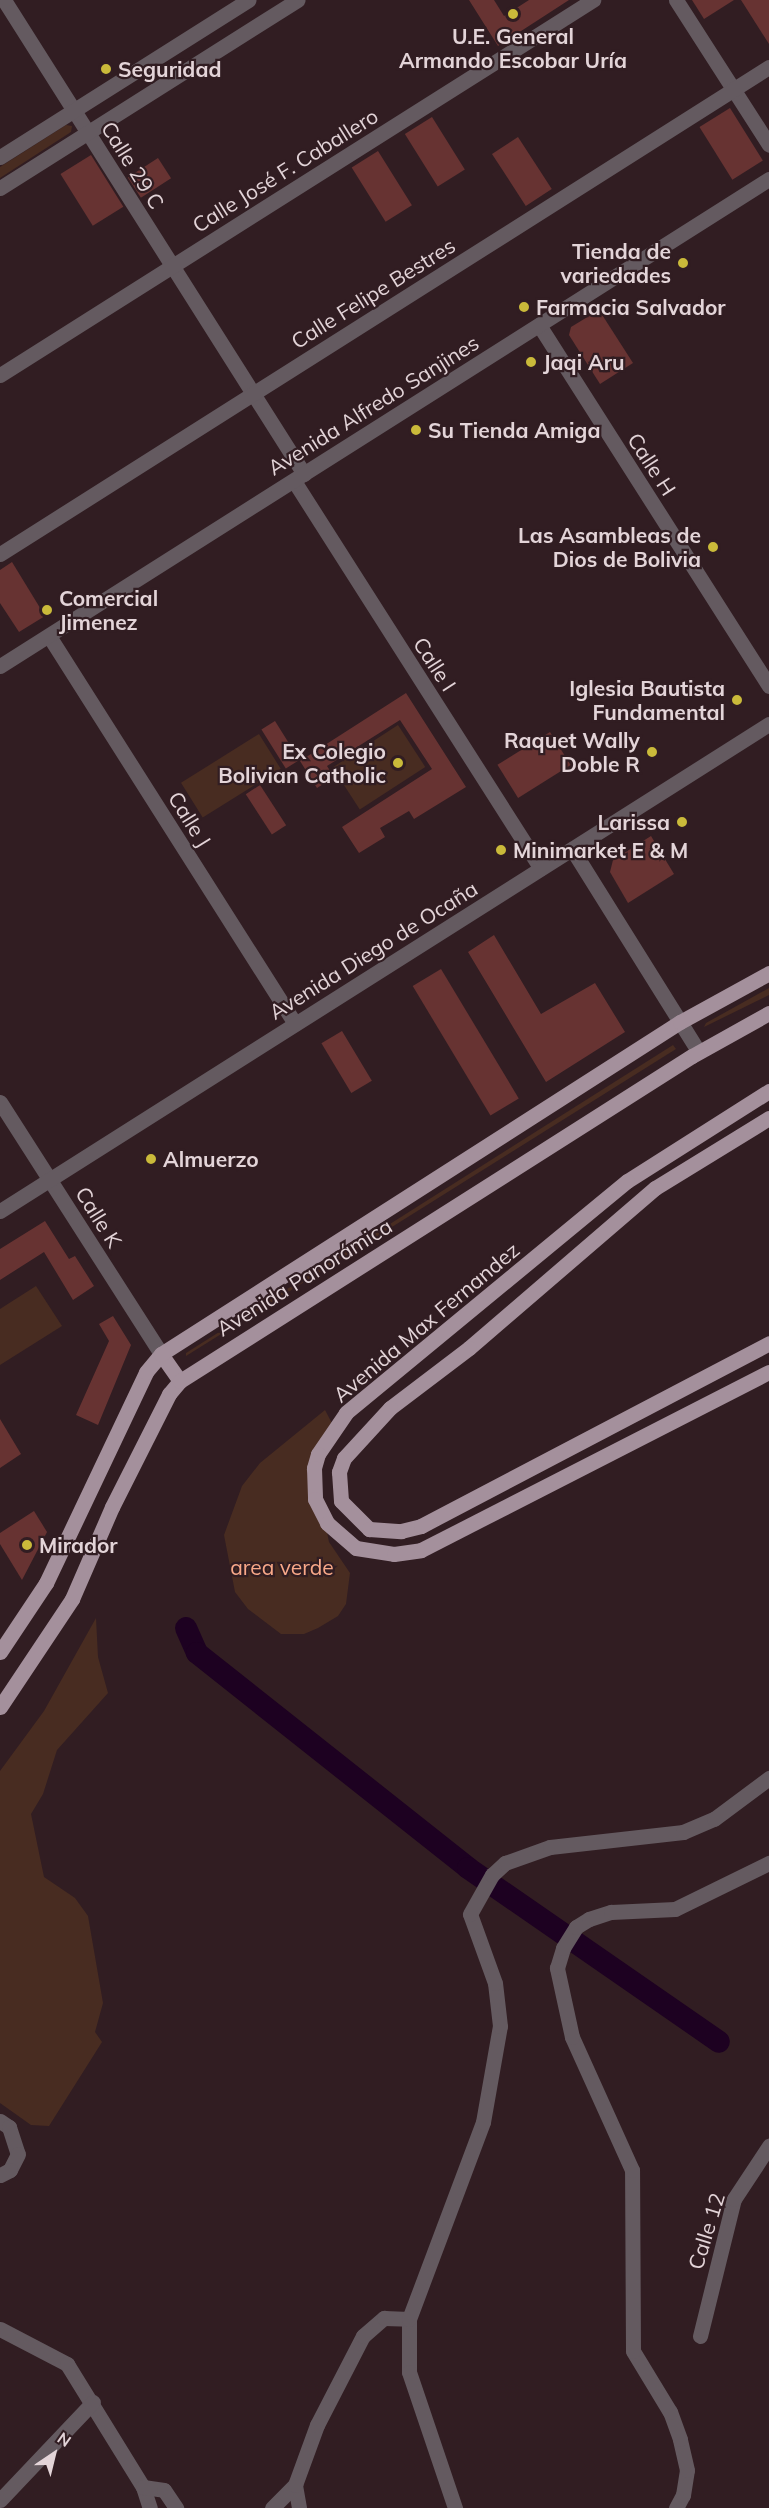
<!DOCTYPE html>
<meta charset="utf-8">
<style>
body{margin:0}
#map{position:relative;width:769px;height:2508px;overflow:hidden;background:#311d22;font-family:Mulish,sans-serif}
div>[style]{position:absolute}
.green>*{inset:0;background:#482c21;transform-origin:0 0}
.canal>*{height:22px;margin:-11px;padding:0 11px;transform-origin:11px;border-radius:11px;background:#1d0121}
.building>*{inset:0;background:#673332;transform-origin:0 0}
.minor>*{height:15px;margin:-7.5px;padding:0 7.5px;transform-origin:7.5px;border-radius:7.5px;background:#645a60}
.major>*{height:15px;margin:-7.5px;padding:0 7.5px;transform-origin:7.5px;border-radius:7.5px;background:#a4909c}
.dots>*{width:16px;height:16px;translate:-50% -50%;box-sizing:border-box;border:3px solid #311d22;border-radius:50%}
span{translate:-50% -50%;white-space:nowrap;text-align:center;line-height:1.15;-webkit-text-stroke:4.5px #311d22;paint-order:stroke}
.poi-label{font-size:21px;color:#e3d4d8;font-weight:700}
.left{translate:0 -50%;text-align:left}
.right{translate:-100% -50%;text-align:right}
.street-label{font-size:21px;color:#e3d4d8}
.park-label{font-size:21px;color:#f9a989}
.north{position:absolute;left:24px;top:2424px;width:60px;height:60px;-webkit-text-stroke:4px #311d22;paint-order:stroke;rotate:35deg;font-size:16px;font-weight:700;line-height:24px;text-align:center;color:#e3d4d8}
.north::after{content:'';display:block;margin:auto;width:21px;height:27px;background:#e3d4d8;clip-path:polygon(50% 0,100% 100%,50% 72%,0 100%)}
</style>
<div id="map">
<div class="green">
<i style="clip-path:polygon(66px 125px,72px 126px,71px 132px,0 178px,0 167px)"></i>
<i style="left:398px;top:725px;width:50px;height:78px;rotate:57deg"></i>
<i style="left:259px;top:734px;width:41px;height:92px;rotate:58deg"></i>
<i style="clip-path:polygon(769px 988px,769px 995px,704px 1027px,706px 1023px)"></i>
<i style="clip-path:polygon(673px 1045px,676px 1049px,186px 1356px,186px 1353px)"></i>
<i style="clip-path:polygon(36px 1286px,62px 1326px,0 1365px,0 1309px)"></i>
<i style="clip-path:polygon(325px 1410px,334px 1427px,314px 1468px,329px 1542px,350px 1573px,346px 1604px,338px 1616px,318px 1628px,304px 1634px,281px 1634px,248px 1609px,235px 1592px,224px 1535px,242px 1486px,260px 1463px)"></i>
<i style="clip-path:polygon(96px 1618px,98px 1657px,108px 1693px,57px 1750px,43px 1794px,31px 1814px,44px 1877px,75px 1898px,88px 1916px,103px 2003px,95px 2032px,102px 2042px,49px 2126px,31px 2125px,0 2103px,0 1771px,44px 1711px)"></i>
</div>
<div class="canal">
<i style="left:186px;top:1628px;width:27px;rotate:66deg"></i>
<i style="left:197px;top:1653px;width:346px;rotate:38.4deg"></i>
<i style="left:468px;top:1868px;width:305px;rotate:34.7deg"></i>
</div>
<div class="building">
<i style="clip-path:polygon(469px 0,494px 0,504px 16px,529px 0,569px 0,498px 46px)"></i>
<i style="clip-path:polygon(692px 0,734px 0,704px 19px)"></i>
<i style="clip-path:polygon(741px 0,769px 0,769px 44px)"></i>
<i style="left:730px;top:108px;width:62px;height:36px;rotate:58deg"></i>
<i style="left:432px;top:117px;width:62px;height:32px;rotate:58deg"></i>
<i style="left:518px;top:137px;width:62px;height:31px;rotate:57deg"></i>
<i style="left:378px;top:151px;width:64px;height:31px;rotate:58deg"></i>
<i style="left:91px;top:155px;width:61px;height:36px;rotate:58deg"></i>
<i style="left:158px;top:158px;width:24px;height:36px;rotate:57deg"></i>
<i style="clip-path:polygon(599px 310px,633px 363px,600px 384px,569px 335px,571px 327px)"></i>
<i style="clip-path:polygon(12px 562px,45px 616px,19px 632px,0 603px,0 570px)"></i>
<i style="clip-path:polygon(406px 693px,466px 787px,414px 819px,409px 811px,380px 828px,385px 837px,359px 853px,342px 827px,432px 769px,400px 720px,327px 766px,334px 777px,317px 788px,300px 761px)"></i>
<i style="left:275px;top:721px;width:46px;height:16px;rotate:58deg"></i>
<i style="left:550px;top:732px;width:39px;height:62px;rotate:58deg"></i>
<i style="left:260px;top:785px;width:48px;height:17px;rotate:57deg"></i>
<i style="clip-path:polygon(651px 836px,674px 874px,628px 903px,610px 872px,613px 860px)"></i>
<i style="clip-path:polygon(494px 935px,541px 1014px,595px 983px,625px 1032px,546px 1082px,468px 952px)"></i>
<i style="left:441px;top:969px;width:151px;height:33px;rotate:59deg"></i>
<i style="left:342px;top:1031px;width:58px;height:24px;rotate:59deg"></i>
<i style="clip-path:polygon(45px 1221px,69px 1259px,75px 1256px,94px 1286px,73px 1300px,44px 1252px,0 1280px,0 1249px)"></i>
<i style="clip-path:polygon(113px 1316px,131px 1345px,98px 1425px,76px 1415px,109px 1341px,99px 1324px)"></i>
<i style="clip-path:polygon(0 1419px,21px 1454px,0 1468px)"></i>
<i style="clip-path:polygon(34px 1511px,47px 1532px,22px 1580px,0 1544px,0 1533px)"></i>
</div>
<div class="minor">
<i style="left:4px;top:0;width:561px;rotate:57.67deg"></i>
<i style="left:676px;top:0;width:172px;rotate:57.3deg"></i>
<i style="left:0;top:157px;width:294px;rotate:-32.3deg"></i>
<i style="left:0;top:188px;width:352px;rotate:-32.3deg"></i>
<i style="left:539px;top:325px;width:428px;rotate:57.5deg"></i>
<i style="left:0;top:375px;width:702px;rotate:-32.31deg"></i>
<i style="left:294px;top:481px;width:459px;rotate:57.5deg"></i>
<i style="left:0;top:554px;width:910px;rotate:-32.35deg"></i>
<i style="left:49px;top:636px;width:459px;rotate:57.6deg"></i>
<i style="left:0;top:666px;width:910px;rotate:-32.35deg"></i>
<i style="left:572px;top:849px;width:239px;rotate:58deg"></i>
<i style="left:0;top:1102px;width:299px;rotate:57.4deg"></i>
<i style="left:0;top:1211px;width:910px;rotate:-32.35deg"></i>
<i style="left:0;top:2121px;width:11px;rotate:34deg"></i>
<i style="left:9px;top:2127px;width:28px;rotate:72deg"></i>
<i style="left:18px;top:2154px;width:18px;rotate:117deg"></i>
<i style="left:10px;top:2170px;width:11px;rotate:153deg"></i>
<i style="left:409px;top:2319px;width:53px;rotate:90deg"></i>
<i style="left:409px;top:2372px;width:144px;rotate:71.3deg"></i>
<i style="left:0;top:2329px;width:76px;rotate:27.6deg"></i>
<i style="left:67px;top:2364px;width:145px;rotate:58.3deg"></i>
<i style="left:143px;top:2487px;width:22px;rotate:72deg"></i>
<i style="left:700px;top:2336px;width:141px;rotate:-76.1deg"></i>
<i style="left:734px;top:2199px;width:64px;rotate:-56.6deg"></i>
<i style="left:295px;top:2485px;width:23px;rotate:80deg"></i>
<i style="left:143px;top:2487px;width:21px;rotate:8deg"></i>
<i style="left:164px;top:2490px;width:22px;rotate:56deg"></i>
<i style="left:0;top:2500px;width:135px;rotate:-46.5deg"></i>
<i style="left:272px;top:2508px;width:33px;rotate:-45deg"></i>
<i style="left:295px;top:2485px;width:64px;rotate:-69.9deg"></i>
<i style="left:317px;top:2425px;width:100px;rotate:-62.7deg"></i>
<i style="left:363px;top:2336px;width:28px;rotate:-41deg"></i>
<i style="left:384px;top:2318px;width:25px;rotate:2deg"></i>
<i style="left:409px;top:2319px;width:210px;rotate:-69.4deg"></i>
<i style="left:483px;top:2122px;width:97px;rotate:-80deg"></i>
<i style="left:500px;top:2026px;width:43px;rotate:-96.6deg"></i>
<i style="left:495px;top:1983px;width:73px;rotate:-109.9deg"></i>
<i style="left:470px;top:1914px;width:45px;rotate:-60.6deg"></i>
<i style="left:492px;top:1875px;width:18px;rotate:-43deg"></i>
<i style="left:505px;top:1863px;width:48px;rotate:-19.6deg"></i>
<i style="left:550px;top:1847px;width:134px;rotate:-6.4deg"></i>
<i style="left:683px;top:1832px;width:34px;rotate:-23deg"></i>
<i style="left:714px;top:1819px;width:69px;rotate:-36.7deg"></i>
<i style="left:676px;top:2508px;width:15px;rotate:-62deg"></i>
<i style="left:683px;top:2495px;width:25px;rotate:-81deg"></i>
<i style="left:687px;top:2470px;width:32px;rotate:-103deg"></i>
<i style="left:680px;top:2439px;width:29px;rotate:-110deg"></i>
<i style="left:670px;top:2412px;width:71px;rotate:-121.2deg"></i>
<i style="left:633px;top:2351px;width:181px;rotate:-90.3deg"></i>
<i style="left:632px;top:2170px;width:146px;rotate:-114.3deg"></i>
<i style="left:572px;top:2037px;width:71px;rotate:-102.3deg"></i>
<i style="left:557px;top:1968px;width:21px;rotate:-73deg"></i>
<i style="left:563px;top:1948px;width:25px;rotate:-58deg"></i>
<i style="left:576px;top:1927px;width:15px;rotate:-32deg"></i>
<i style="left:589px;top:1919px;width:23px;rotate:-18deg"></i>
<i style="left:611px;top:1912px;width:64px;rotate:-2.7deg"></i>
<i style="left:675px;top:1909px;width:105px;rotate:-26.1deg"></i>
</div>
<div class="major">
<i style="left:769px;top:1091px;width:168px;rotate:147.6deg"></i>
<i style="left:627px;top:1181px;width:364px;rotate:140.5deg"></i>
<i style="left:346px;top:1413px;width:50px;rotate:124.3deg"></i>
<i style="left:318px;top:1454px;width:15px;rotate:106deg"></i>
<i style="left:314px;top:1468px;width:31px;rotate:88deg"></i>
<i style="left:315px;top:1499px;width:27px;rotate:63deg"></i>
<i style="left:327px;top:1523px;width:38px;rotate:41deg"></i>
<i style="left:356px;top:1548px;width:38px;rotate:9deg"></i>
<i style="left:394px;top:1554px;width:27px;rotate:-8deg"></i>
<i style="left:421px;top:1550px;width:391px;rotate:-27.1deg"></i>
<i style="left:769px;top:1118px;width:134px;rotate:148.4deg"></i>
<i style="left:655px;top:1188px;width:245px;rotate:139.3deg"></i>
<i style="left:469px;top:1348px;width:99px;rotate:142.8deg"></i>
<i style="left:390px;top:1408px;width:68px;rotate:132.6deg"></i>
<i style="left:344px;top:1458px;width:15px;rotate:110deg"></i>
<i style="left:339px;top:1472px;width:29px;rotate:86deg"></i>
<i style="left:341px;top:1501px;width:40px;rotate:45deg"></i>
<i style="left:369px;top:1529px;width:32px;rotate:4deg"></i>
<i style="left:401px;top:1531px;width:21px;rotate:-14deg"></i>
<i style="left:421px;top:1526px;width:393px;rotate:-27.7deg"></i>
<i style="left:161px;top:1354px;width:33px;rotate:55deg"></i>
<i style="left:0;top:1652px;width:83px;rotate:-56.3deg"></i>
<i style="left:46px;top:1583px;width:233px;rotate:-64.6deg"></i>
<i style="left:146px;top:1372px;width:23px;rotate:-50deg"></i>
<i style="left:161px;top:1354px;width:616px;rotate:-32.61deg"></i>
<i style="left:680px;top:1022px;width:102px;rotate:-28.8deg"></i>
<i style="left:0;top:1707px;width:130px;rotate:-56.3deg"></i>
<i style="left:72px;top:1599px;width:100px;rotate:-66.5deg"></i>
<i style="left:112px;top:1507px;width:127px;rotate:-63.2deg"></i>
<i style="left:169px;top:1394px;width:17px;rotate:-50deg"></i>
<i style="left:180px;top:1381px;width:606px;rotate:-32.41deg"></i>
<i style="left:692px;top:1056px;width:88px;rotate:-29.2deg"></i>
</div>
<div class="dots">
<i style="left:513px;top:14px;background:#caba3a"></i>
<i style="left:106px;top:69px;background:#caba3a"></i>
<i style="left:683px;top:263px;background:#caba3a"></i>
<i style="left:524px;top:307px;background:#caba3a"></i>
<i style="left:531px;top:362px;background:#caba3a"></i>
<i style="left:416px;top:430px;background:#caba3a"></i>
<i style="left:713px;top:547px;background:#caba3a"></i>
<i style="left:47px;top:610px;background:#caba3a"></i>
<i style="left:737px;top:700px;background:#caba3a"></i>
<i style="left:652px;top:752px;background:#caba3a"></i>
<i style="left:398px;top:763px;background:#caba3a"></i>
<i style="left:682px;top:822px;background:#caba3a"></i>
<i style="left:501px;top:850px;background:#caba3a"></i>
<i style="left:151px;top:1159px;background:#caba3a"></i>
<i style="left:27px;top:1545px;background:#caba3a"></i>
</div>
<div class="poi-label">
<span style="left:513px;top:48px">U.E. General<br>Armando Escobar Uría</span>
<span class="left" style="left:118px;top:69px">Seguridad</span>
<span class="right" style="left:671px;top:263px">Tienda de<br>variedades</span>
<span class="left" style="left:536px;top:307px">Farmacia Salvador</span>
<span class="left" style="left:543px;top:362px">Jaqi Aru</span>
<span class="left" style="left:428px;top:430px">Su Tienda Amiga</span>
<span class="right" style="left:701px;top:547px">Las Asambleas de<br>Dios de Bolivia</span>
<span class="left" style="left:59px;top:610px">Comercial<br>Jimenez</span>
<span class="right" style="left:725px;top:700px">Iglesia Bautista<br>Fundamental</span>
<span class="right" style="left:640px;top:752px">Raquet Wally<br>Doble R</span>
<span class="right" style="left:386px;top:763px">Ex Colegio<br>Bolivian Catholic</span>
<span class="right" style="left:670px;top:822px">Larissa</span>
<span class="left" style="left:513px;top:850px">Minimarket E &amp; M</span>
<span class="left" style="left:163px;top:1159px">Almuerzo</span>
<span class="left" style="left:39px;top:1545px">Mirador</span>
</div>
<div class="street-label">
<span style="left:133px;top:165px;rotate:58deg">Calle 29 C</span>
<span style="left:285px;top:170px;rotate:-32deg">Calle José F. Caballero</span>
<span style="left:373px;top:293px;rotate:-32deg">Calle Felipe Bestres</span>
<span style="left:373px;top:405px;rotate:-32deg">Avenida Alfredo Sanjines</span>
<span style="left:652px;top:464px;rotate:57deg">Calle H</span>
<span style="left:435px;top:664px;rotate:57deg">Calle I</span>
<span style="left:190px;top:819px;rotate:58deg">Calle J</span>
<span style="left:373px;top:950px;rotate:-32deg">Avenida Diego de Ocaña</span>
<span style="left:99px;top:1217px;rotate:58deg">Calle K</span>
<span style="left:304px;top:1277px;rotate:-32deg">Avenida Panorámica</span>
<span style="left:426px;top:1322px;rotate:-40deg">Avenida Max Fernandez</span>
<span style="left:706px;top:2231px;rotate:-73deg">Calle 12</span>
</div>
<div class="park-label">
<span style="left:282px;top:1567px">area verde</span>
</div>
<div class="north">N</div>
</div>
